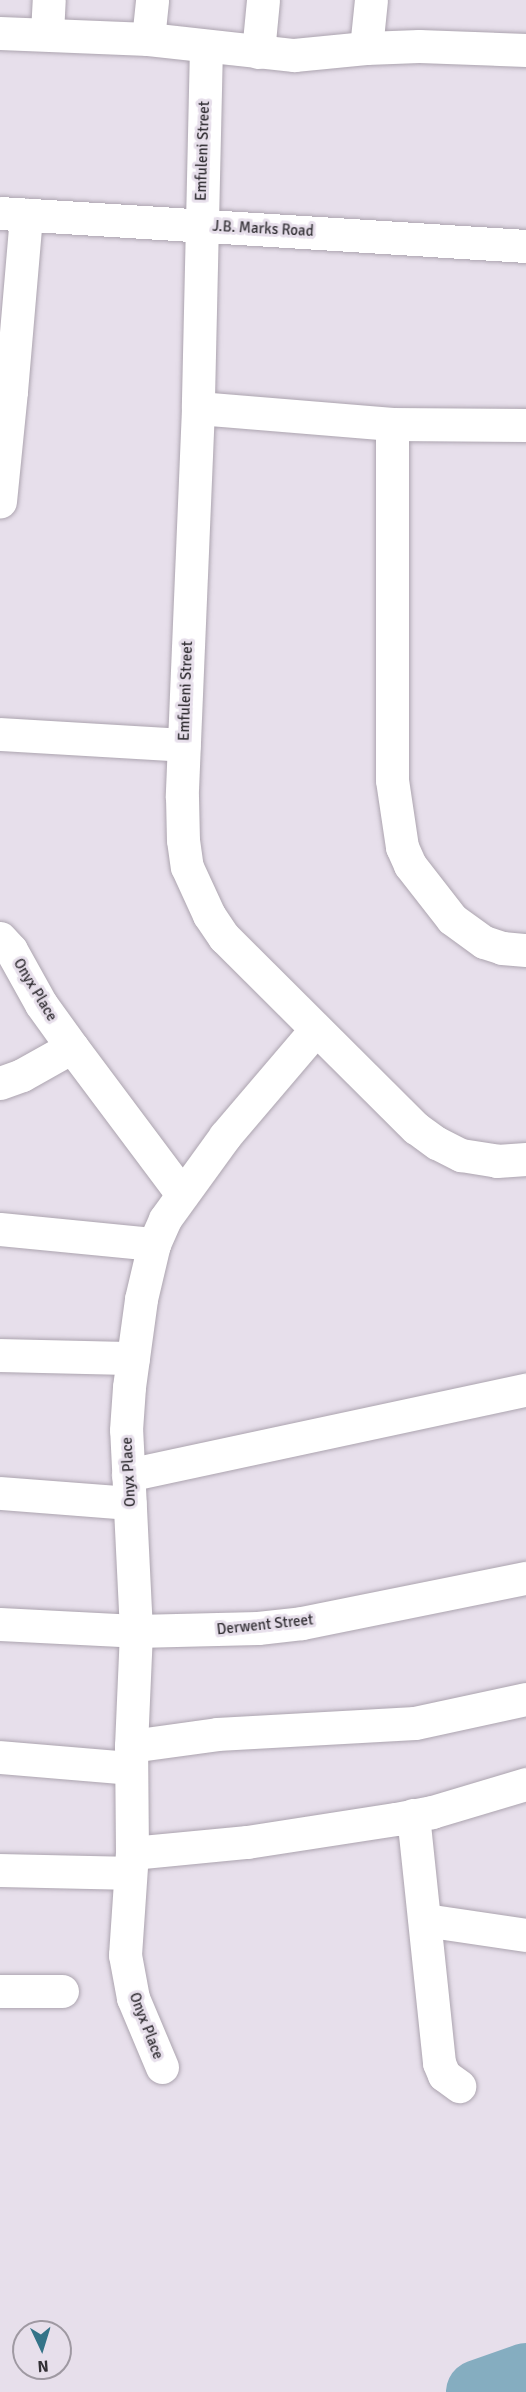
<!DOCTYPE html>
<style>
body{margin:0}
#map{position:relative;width:526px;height:2392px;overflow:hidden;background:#e7dfeb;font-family:Signika,sans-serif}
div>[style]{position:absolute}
.river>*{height:64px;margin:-32px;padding:0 32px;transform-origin:32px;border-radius:32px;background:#85adc0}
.roads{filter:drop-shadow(0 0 2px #aca4af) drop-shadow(0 0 2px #aca4af)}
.minor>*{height:33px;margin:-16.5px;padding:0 16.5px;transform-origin:16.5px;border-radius:16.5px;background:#fff}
span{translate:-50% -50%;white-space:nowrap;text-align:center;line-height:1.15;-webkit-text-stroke:6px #e7dfeb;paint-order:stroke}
.street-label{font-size:15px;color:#333035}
.north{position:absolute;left:12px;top:2320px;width:60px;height:60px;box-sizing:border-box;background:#e7dfeb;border:2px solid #9f99a2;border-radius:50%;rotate:176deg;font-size:16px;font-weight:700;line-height:24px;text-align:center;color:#333035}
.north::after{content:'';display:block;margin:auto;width:21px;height:27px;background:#347388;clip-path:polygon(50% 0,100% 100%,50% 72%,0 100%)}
</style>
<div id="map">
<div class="river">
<i style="left:478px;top:2392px;width:51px;rotate:-19.5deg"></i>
</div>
<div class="roads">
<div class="minor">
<i style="left:0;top:33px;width:148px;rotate:2.3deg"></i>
<i style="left:148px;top:39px;width:147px;rotate:6.3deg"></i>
<i style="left:294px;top:55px;width:72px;rotate:-5.6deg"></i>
<i style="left:366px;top:48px;width:53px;rotate:-2.2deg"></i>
<i style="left:419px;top:46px;width:107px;rotate:2.1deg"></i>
<i style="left:47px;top:33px;width:33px;rotate:-87deg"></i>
<i style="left:148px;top:39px;width:39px;rotate:-84deg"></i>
<i style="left:206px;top:46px;width:362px;rotate:91.3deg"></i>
<i style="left:198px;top:408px;width:389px;rotate:92.4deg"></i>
<i style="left:182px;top:797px;width:43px;rotate:88.7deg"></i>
<i style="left:183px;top:840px;width:27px;rotate:82deg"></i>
<i style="left:187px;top:867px;width:53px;rotate:65.4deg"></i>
<i style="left:209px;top:915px;width:27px;rotate:56deg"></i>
<i style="left:224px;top:937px;width:271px;rotate:44.9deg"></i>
<i style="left:416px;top:1128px;width:26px;rotate:36deg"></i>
<i style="left:437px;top:1143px;width:27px;rotate:27deg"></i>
<i style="left:461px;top:1155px;width:36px;rotate:9deg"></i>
<i style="left:497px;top:1161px;width:29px;rotate:-4deg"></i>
<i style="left:366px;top:48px;width:48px;rotate:-84.1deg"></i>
<i style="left:258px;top:52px;width:52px;rotate:-84.5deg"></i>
<i style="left:0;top:213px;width:527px;rotate:3.59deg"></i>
<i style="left:0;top:390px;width:11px;rotate:5deg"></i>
<i style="left:11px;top:391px;width:111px;rotate:95.7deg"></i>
<i style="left:11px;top:391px;width:177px;rotate:-85.1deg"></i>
<i style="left:198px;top:408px;width:195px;rotate:4.7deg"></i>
<i style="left:392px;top:424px;width:134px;rotate:0.4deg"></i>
<i style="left:392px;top:424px;width:356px;rotate:90deg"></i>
<i style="left:392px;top:780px;width:68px;rotate:81.5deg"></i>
<i style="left:402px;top:847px;width:20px;rotate:66deg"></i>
<i style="left:410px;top:865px;width:68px;rotate:52.1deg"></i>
<i style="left:452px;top:919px;width:39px;rotate:36deg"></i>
<i style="left:484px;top:942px;width:19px;rotate:18deg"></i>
<i style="left:502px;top:948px;width:24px;rotate:5deg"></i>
<i style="left:0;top:734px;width:184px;rotate:3.4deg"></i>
<i style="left:0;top:938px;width:16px;rotate:47deg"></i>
<i style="left:11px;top:950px;width:62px;rotate:60.9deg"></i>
<i style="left:41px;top:1004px;width:53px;rotate:54.2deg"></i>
<i style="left:72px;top:1047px;width:184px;rotate:53.2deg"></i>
<i style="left:0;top:1083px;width:23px;rotate:-20deg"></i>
<i style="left:22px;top:1075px;width:57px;rotate:-29.2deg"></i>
<i style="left:0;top:1229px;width:155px;rotate:5.6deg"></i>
<i style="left:0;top:1355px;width:133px;rotate:1.3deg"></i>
<i style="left:128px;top:1475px;width:407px;rotate:-12.1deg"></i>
<i style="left:0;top:1493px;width:130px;rotate:4.4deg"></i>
<i style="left:0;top:1624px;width:136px;rotate:2.9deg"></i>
<i style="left:136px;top:1631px;width:122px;rotate:-1.4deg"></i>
<i style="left:258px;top:1628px;width:44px;rotate:-6.5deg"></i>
<i style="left:302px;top:1623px;width:228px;rotate:-11.4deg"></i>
<i style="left:131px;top:1746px;width:87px;rotate:-7.9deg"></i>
<i style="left:217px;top:1734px;width:198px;rotate:-3.2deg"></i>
<i style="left:415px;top:1723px;width:114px;rotate:-12.2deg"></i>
<i style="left:0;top:1757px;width:131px;rotate:4.8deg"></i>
<i style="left:413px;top:1815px;width:249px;rotate:84deg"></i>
<i style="left:439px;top:2063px;width:13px;rotate:67deg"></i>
<i style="left:444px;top:2075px;width:19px;rotate:36deg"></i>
<i style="left:132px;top:1853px;width:116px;rotate:-5.5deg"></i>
<i style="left:247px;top:1842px;width:151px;rotate:-8.8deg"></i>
<i style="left:396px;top:1819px;width:37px;rotate:-11deg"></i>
<i style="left:432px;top:1812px;width:98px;rotate:-16.6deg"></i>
<i style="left:0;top:1870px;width:130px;rotate:1.3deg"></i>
<i style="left:425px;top:1920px;width:102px;rotate:8.4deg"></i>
<i style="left:0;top:1991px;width:62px"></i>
<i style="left:162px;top:2067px;width:75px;rotate:-112.8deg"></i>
<i style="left:133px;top:1998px;width:44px;rotate:-100.5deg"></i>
<i style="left:125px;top:1955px;width:102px;rotate:-86.1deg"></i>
<i style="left:132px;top:1853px;width:107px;rotate:-90.5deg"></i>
<i style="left:131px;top:1746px;width:115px;rotate:-87.5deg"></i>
<i style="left:136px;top:1631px;width:201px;rotate:-92.8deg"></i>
<i style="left:126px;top:1430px;width:43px;rotate:-86deg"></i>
<i style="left:129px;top:1387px;width:89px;rotate:-82.2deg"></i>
<i style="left:141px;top:1299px;width:57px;rotate:-76.7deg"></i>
<i style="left:154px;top:1244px;width:27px;rotate:-66deg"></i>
<i style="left:165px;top:1219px;width:102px;rotate:-54.1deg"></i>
<i style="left:225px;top:1136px;width:140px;rotate:-49.6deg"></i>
</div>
</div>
<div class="street-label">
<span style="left:203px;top:151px;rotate:-88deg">Emfuleni Street</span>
<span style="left:263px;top:229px;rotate:3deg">J.B. Marks Road</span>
<span style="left:186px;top:691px;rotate:-88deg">Emfuleni Street</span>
<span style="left:35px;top:990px;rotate:59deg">Onyx Place</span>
<span style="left:129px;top:1472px;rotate:-93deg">Onyx Place</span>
<span style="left:265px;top:1625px;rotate:-6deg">Derwent Street</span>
<span style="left:146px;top:2026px;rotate:69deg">Onyx Place</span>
</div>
<div class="north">N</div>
</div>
